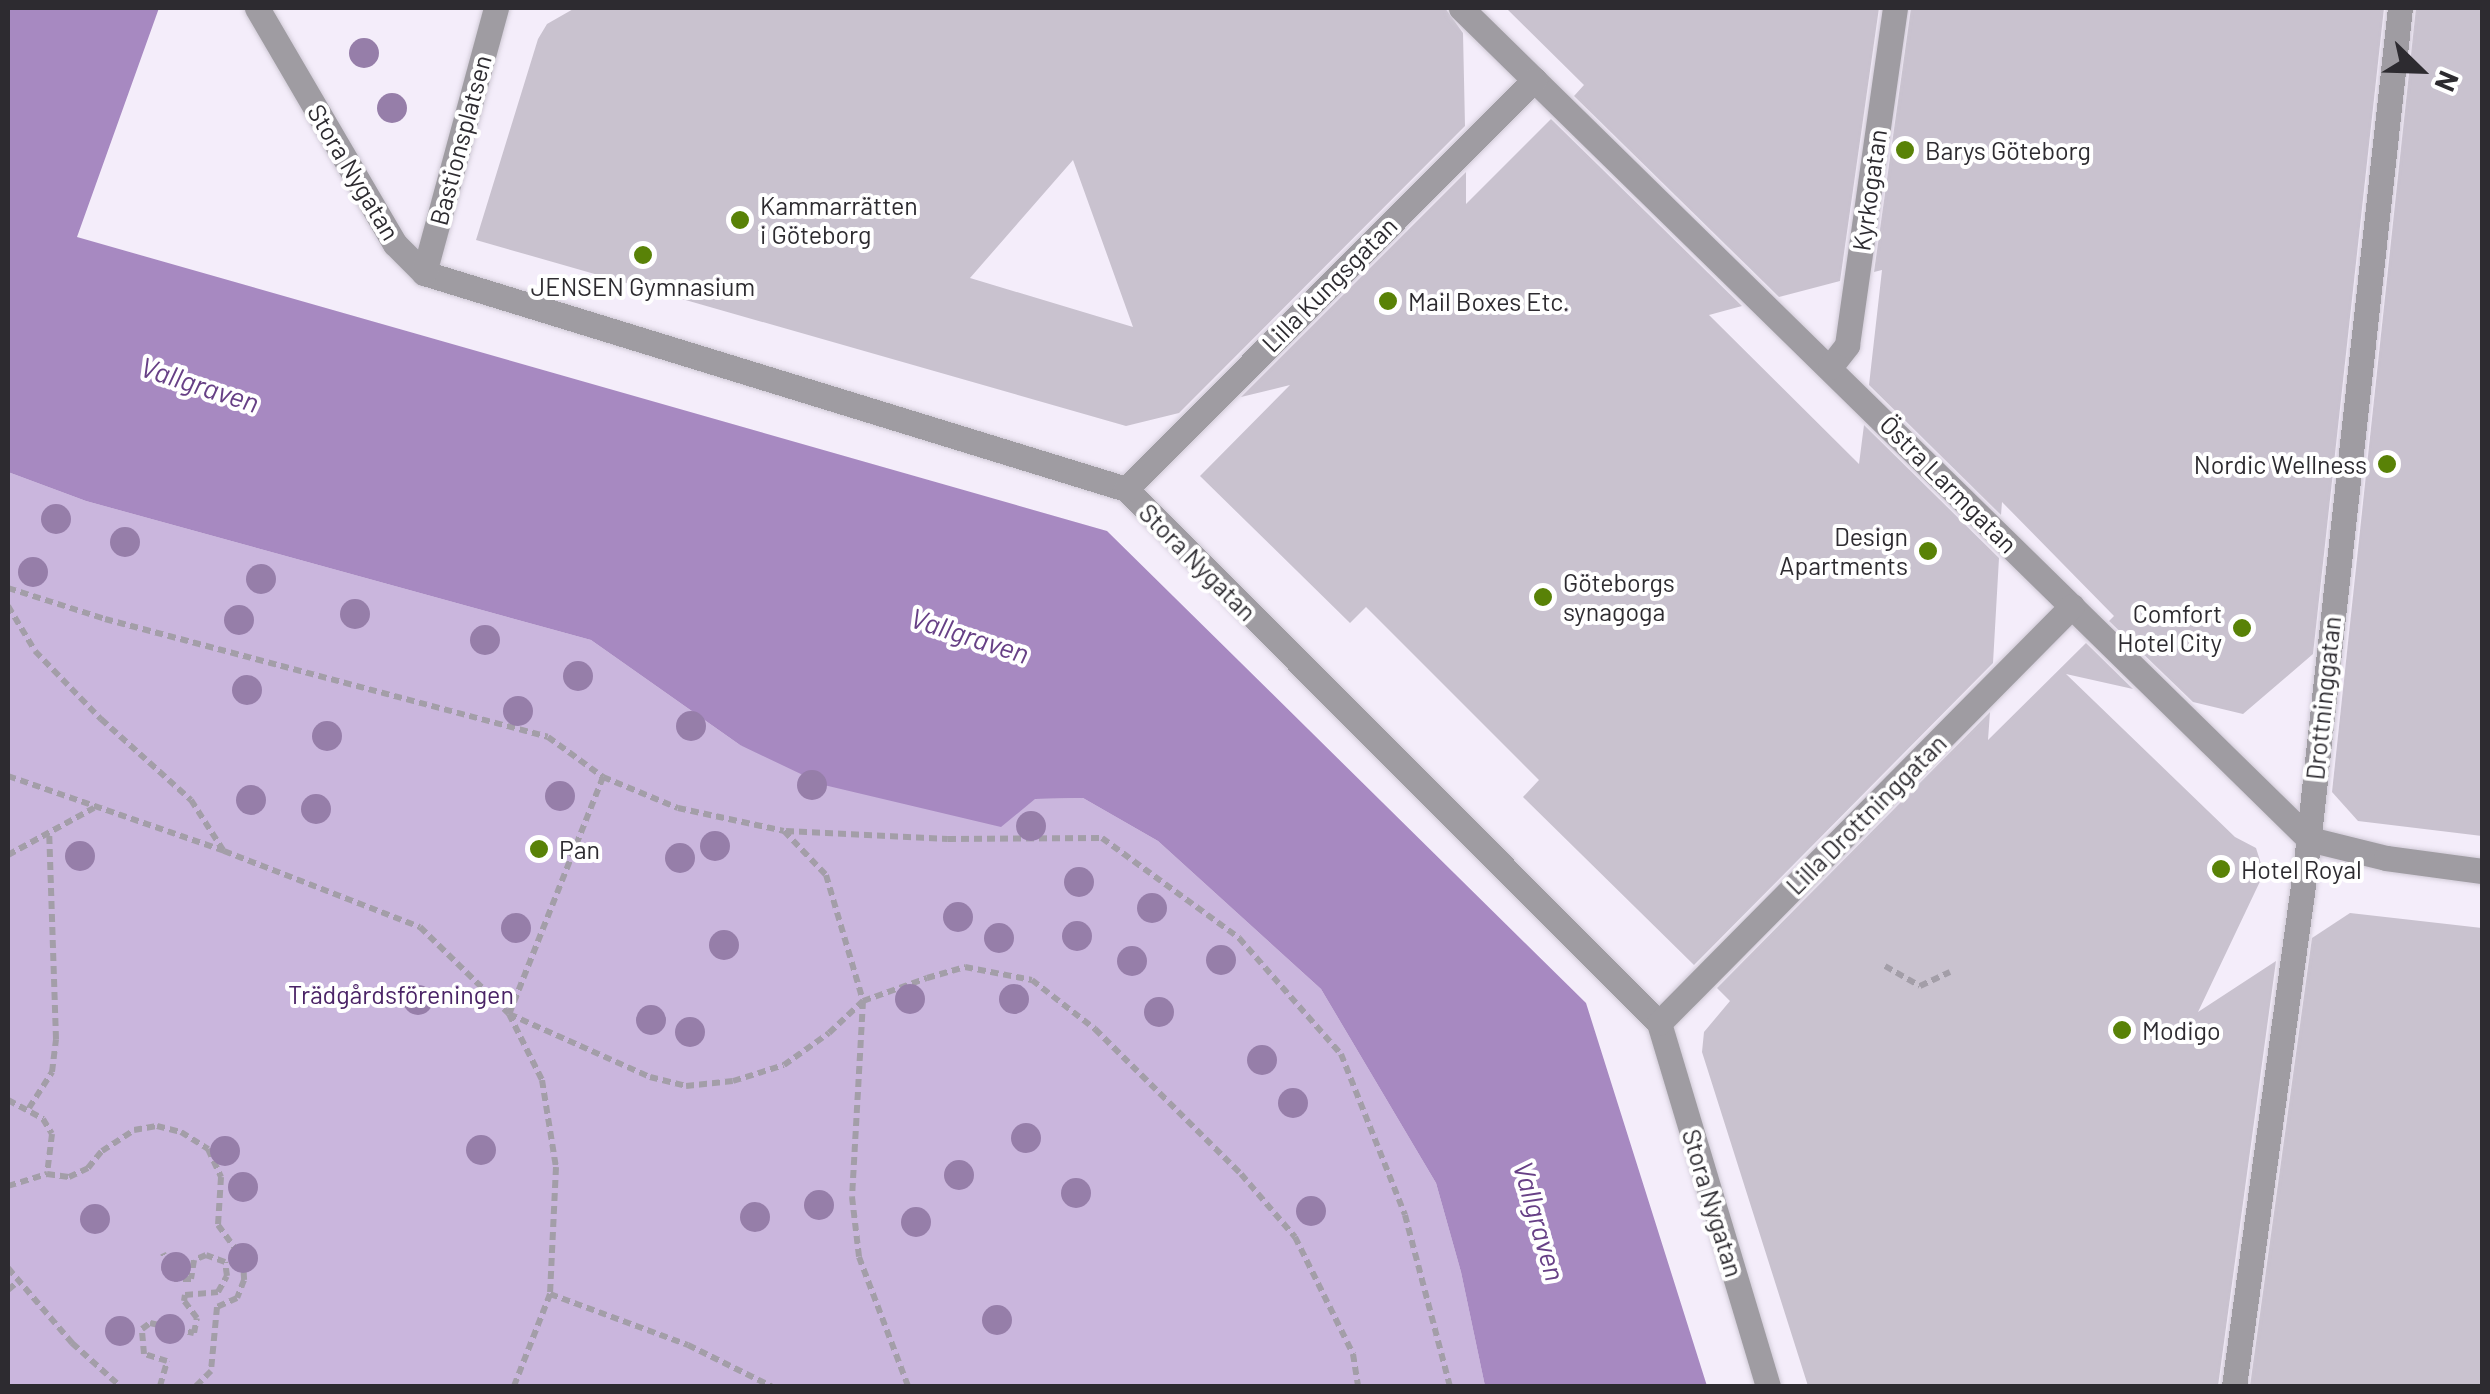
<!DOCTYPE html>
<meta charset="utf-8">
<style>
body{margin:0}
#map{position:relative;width:2490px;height:1394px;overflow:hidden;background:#f4edfa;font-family:Barlow,sans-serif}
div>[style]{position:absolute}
.green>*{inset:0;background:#cab6dd}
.water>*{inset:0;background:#a789c1}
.building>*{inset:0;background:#c9c2cf}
.path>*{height:6px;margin-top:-3px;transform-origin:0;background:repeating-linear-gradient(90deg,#a39ea8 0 8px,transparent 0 13px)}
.roads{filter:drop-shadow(0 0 2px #d0cad6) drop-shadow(0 0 2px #d0cad6)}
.minor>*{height:25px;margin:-12.5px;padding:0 12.5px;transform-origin:12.5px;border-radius:12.5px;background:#9f9ca2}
.trees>*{width:30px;height:30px;margin:-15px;border-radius:50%;background:#967ea9}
.dots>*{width:28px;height:28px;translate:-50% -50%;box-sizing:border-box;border:5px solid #fff;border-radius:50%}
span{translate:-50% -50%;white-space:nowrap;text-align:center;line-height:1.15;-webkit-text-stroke:8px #fff;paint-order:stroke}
.street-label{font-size:25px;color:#2d2b30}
.poi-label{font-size:25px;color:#2d2b30}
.left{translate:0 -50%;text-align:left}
.right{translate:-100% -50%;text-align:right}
.park-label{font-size:25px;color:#4a2366}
.water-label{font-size:28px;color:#674086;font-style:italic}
.frame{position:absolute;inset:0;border:10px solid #2d2b30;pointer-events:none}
.north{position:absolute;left:2370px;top:20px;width:100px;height:100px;-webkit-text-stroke:8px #fff;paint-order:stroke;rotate:113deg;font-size:28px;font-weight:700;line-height:40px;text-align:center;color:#2d2b30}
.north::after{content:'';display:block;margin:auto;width:35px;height:45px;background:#2d2b30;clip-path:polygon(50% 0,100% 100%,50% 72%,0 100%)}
</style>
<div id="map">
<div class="green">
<i style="clip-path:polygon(8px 472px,86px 501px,591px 640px,740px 745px,1035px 799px,1083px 798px,1158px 841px,1321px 989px,1436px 1183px,1461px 1272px,1485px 1386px,8px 1386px)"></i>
</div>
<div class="water">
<i style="clip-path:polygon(8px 8px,159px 8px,77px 237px,1107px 531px,1586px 1003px,1707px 1386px,1485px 1386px,1461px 1272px,1436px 1183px,1321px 989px,1158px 841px,1083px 798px,1035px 799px,1001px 827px,824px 785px,740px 745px,591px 640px,86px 501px,8px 472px)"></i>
</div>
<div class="building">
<i style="clip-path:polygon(evenodd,575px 8px,1445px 8px,1463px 33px,1465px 126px,1179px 413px,1126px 426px,476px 240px,538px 39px,547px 24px,575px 8px,1073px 160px,1133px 327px,970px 278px,1073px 160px)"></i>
<i style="clip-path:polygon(1506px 8px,1879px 8px,1840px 281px,1779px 297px,1574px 96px,1584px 85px)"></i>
<i style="clip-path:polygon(1911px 8px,2384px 8px,2313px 654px,2243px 714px,2193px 702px,2109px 621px,2114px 616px,2002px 502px,2001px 515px,1869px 385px,1882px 270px,1874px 272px)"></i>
<i style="clip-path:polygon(2416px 8px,2482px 8px,2482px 836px,2358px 821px,2332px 792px)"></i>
<i style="clip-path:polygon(1551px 119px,1742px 306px,1709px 315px,1859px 464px,1864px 425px,1999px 558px,1993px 663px,1694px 965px,1523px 797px,1539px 780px,1366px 607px,1350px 623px,1200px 476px,1290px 385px,1241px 397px,1466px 172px,1466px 204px)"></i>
<i style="clip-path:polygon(2086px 643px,2133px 689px,2066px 674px,2235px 837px,2256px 848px,2264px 873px,2198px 1012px,2276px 961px,2218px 1386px,1808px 1386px,1702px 1052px,1704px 1032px,1730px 1001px,1717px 988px,1990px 712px,1988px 740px)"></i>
<i style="clip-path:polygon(2350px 913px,2482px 928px,2482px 1386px,2250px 1386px,2312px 938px)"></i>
</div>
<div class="path">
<i style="left:8px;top:588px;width:102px;rotate:17.7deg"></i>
<i style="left:105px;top:619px;width:458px;rotate:14.9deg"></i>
<i style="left:548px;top:737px;width:68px;rotate:36deg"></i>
<i style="left:603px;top:777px;width:81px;rotate:22.5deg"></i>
<i style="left:678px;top:808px;width:108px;rotate:12.2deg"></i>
<i style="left:784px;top:831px;width:61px;rotate:46.3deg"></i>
<i style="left:826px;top:875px;width:131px;rotate:73.6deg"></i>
<i style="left:863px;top:1001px;width:196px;rotate:93.2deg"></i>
<i style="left:852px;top:1197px;width:60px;rotate:83.3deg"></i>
<i style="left:859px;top:1257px;width:138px;rotate:69.2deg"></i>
<i style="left:8px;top:606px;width:52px;rotate:59deg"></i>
<i style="left:35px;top:651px;width:95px;rotate:45.9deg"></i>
<i style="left:101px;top:719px;width:121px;rotate:42deg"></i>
<i style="left:191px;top:800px;width:59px;rotate:57.4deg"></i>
<i style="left:8px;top:776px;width:229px;rotate:19.1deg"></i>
<i style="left:224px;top:851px;width:210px;rotate:21.2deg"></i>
<i style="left:420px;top:927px;width:124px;rotate:44.3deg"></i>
<i style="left:509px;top:1014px;width:74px;rotate:63.4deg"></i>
<i style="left:542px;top:1080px;width:88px;rotate:80.9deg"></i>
<i style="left:556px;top:1167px;width:127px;rotate:92.7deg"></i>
<i style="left:550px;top:1294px;width:147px;rotate:20.3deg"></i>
<i style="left:688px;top:1345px;width:93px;rotate:26.3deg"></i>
<i style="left:603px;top:777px;width:255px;rotate:111.6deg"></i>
<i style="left:509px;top:1014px;width:154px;rotate:24.1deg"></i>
<i style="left:650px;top:1077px;width:37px;rotate:14deg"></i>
<i style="left:686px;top:1086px;width:47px;rotate:-6.1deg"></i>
<i style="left:733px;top:1081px;width:53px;rotate:-17.4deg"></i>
<i style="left:784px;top:1065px;width:55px;rotate:-35.4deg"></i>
<i style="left:829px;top:1033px;width:47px;rotate:-43.3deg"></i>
<i style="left:863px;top:1001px;width:68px;rotate:-19.8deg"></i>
<i style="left:927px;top:978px;width:40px;rotate:-16deg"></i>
<i style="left:965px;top:967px;width:68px;rotate:11deg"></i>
<i style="left:1032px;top:980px;width:80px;rotate:37.9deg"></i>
<i style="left:1095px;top:1029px;width:206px;rotate:44.8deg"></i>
<i style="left:1241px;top:1174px;width:83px;rotate:49.4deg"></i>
<i style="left:1295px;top:1237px;width:131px;rotate:63.6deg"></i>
<i style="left:1353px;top:1354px;width:32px;rotate:81deg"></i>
<i style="left:786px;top:831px;width:162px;rotate:2.8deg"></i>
<i style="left:948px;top:839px;width:154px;rotate:-0.4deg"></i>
<i style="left:1102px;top:838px;width:170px;rotate:36.1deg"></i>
<i style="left:1239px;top:938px;width:154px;rotate:48.7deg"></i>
<i style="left:1341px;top:1054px;width:173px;rotate:68.3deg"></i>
<i style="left:1405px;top:1215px;width:177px;rotate:75.3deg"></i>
<i style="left:8px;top:855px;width:98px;rotate:-28.7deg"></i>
<i style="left:1885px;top:966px;width:40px;rotate:29.7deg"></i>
<i style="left:1920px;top:986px;width:33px;rotate:-25deg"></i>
<i style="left:8px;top:1100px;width:40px;rotate:28deg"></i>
<i style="left:43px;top:1119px;width:17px;rotate:59deg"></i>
<i style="left:52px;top:1134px;width:40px;rotate:97.1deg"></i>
<i style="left:29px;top:1108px;width:43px;rotate:-57.4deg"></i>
<i style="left:52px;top:1072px;width:33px;rotate:-83deg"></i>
<i style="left:56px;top:1039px;width:206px;rotate:-91.9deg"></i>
<i style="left:8px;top:1186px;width:41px;rotate:-17.1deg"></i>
<i style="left:47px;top:1174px;width:22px;rotate:8deg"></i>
<i style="left:69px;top:1177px;width:21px;rotate:-25deg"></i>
<i style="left:88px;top:1168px;width:22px;rotate:-51deg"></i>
<i style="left:102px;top:1151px;width:38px;rotate:-33deg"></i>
<i style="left:134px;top:1130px;width:23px;rotate:-10deg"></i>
<i style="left:157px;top:1126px;width:25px;rotate:14deg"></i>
<i style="left:181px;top:1132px;width:32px;rotate:32deg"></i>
<i style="left:208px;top:1149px;width:31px;rotate:65deg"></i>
<i style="left:221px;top:1177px;width:48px;rotate:93.6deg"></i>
<i style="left:218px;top:1225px;width:42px;rotate:53.7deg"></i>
<i style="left:243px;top:1259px;width:21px;rotate:87deg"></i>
<i style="left:244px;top:1280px;width:19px;rotate:111deg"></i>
<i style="left:237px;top:1298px;width:22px;rotate:156deg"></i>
<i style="left:217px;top:1307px;width:64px;rotate:95.4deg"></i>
<i style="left:211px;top:1371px;width:21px;rotate:135deg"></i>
<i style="left:8px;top:1268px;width:99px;rotate:49.5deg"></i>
<i style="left:72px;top:1343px;width:64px;rotate:41.9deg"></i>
<i style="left:8px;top:1290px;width:16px;rotate:-40deg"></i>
<i style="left:160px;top:1386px;width:26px;rotate:-74deg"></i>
<i style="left:167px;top:1361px;width:24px;rotate:-163deg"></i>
<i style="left:144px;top:1354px;width:25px;rotate:-95deg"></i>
<i style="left:142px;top:1329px;width:10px;rotate:-37deg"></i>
<i style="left:150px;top:1323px;width:45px;rotate:12.8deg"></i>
<i style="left:194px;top:1333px;width:15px;rotate:-79deg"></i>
<i style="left:197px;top:1318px;width:21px;rotate:-127deg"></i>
<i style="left:184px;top:1301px;width:6px;rotate:-81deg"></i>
<i style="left:185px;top:1295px;width:33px;rotate:-5deg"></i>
<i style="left:218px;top:1292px;width:18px;rotate:-61deg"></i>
<i style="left:227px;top:1276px;width:14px;rotate:-98deg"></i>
<i style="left:225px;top:1262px;width:20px;rotate:-160deg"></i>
<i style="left:206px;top:1255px;width:13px;rotate:157deg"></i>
<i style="left:194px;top:1260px;width:19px;rotate:99deg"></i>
<i style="left:191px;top:1279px;width:17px;rotate:180deg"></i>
<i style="left:174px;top:1279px;width:28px;rotate:-113deg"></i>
<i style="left:514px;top:1386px;width:99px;rotate:-68.6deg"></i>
</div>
<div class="roads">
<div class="minor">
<i style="left:257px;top:8px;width:273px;rotate:59.7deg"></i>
<i style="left:395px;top:244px;width:41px;rotate:45deg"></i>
<i style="left:424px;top:273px;width:734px;rotate:17.1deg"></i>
<i style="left:1126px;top:489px;width:754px;rotate:45.05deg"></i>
<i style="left:1659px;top:1023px;width:379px;rotate:73.3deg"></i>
<i style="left:1461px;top:8px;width:1187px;rotate:44.42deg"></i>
<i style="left:2309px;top:839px;width:79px;rotate:13.9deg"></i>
<i style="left:2386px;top:858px;width:97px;rotate:7.7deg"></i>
<i style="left:424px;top:273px;width:275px;rotate:-74.8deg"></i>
<i style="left:1830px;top:367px;width:28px;rotate:-52deg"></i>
<i style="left:1847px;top:345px;width:340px;rotate:-81.9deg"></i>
<i style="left:1126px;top:489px;width:578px;rotate:-45.07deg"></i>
<i style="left:1659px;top:1023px;width:587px;rotate:-45.28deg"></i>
<i style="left:2234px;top:1386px;width:520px;rotate:-82.15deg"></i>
<i style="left:2305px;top:871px;width:868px;rotate:-83.72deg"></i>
</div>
</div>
<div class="trees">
<i style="left:364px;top:53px"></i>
<i style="left:392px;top:108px"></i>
<i style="left:56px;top:519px"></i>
<i style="left:125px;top:542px"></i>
<i style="left:33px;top:572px"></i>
<i style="left:261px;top:579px"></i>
<i style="left:355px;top:614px"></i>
<i style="left:239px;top:620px"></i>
<i style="left:485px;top:640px"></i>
<i style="left:578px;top:676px"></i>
<i style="left:247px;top:690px"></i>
<i style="left:518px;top:711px"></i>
<i style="left:691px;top:726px"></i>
<i style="left:327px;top:736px"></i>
<i style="left:812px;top:785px"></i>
<i style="left:560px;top:796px"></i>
<i style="left:251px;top:800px"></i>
<i style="left:316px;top:809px"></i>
<i style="left:1031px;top:826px"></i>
<i style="left:715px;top:846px"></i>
<i style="left:80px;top:856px"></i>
<i style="left:680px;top:858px"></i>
<i style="left:1079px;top:882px"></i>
<i style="left:1152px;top:908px"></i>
<i style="left:958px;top:917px"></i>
<i style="left:516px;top:928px"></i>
<i style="left:1077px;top:936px"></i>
<i style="left:999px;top:938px"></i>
<i style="left:724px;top:945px"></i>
<i style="left:1221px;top:960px"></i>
<i style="left:1132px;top:961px"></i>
<i style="left:910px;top:999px"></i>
<i style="left:1014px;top:999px"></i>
<i style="left:418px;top:1000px"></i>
<i style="left:1159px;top:1012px"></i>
<i style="left:651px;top:1020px"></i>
<i style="left:690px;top:1032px"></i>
<i style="left:1262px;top:1060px"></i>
<i style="left:1293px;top:1103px"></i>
<i style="left:1026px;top:1138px"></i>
<i style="left:481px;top:1150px"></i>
<i style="left:225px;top:1151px"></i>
<i style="left:959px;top:1175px"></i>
<i style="left:243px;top:1187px"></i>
<i style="left:1076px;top:1193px"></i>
<i style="left:819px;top:1205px"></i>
<i style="left:1311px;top:1211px"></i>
<i style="left:755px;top:1217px"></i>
<i style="left:95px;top:1219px"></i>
<i style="left:916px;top:1222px"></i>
<i style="left:243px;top:1258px"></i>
<i style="left:176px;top:1267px"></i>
<i style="left:997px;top:1320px"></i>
<i style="left:170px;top:1329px"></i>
<i style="left:120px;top:1331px"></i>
</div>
<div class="dots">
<i style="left:1905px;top:150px;background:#598207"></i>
<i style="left:740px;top:220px;background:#598207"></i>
<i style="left:643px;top:255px;background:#598207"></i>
<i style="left:1388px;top:301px;background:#598207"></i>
<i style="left:2387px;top:464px;background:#598207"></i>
<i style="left:1928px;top:551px;background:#598207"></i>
<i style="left:1543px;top:597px;background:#598207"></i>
<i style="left:2242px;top:628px;background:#598207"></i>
<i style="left:539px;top:849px;background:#598207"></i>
<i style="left:2221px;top:869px;background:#598207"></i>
<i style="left:2122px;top:1030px;background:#598207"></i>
</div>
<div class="street-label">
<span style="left:460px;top:140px;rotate:-75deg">Bastionsplatsen</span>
<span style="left:354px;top:172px;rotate:59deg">Stora Nygatan</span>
<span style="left:1869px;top:190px;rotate:-82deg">Kyrkogatan</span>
<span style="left:1329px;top:284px;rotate:-45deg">Lilla Kungsgatan</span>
<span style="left:1949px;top:484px;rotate:45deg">Östra Larmgatan</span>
<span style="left:1198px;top:562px;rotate:45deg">Stora Nygatan</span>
<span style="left:2323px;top:698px;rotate:-84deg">Drottninggatan</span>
<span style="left:1866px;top:814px;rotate:-45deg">Lilla Drottninggatan</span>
<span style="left:1713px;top:1203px;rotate:73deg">Stora Nygatan</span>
</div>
<div class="poi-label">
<span class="left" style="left:1925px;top:150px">Barys Göteborg</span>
<span class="left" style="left:760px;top:220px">Kammarrätten<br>i Göteborg</span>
<span style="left:643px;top:286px">JENSEN Gymnasium</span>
<span class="left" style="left:1408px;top:301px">Mail Boxes Etc.</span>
<span class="right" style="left:2367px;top:464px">Nordic Wellness</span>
<span class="right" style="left:1908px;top:551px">Design<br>Apartments</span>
<span class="left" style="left:1563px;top:597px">Göteborgs<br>synagoga</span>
<span class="right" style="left:2222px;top:628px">Comfort<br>Hotel City</span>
<span class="left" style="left:559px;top:849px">Pan</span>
<span class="left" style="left:2241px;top:869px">Hotel Royal</span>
<span class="left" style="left:2142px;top:1030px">Modigo</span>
</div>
<div class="park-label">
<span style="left:401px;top:994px">Trädgårdsföreningen</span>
</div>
<div class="water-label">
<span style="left:200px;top:384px;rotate:18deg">Vallgraven</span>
<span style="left:970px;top:635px;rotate:18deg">Vallgraven</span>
<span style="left:1540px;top:1221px;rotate:74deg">Vallgraven</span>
</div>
<div class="frame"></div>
<div class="north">N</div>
</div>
